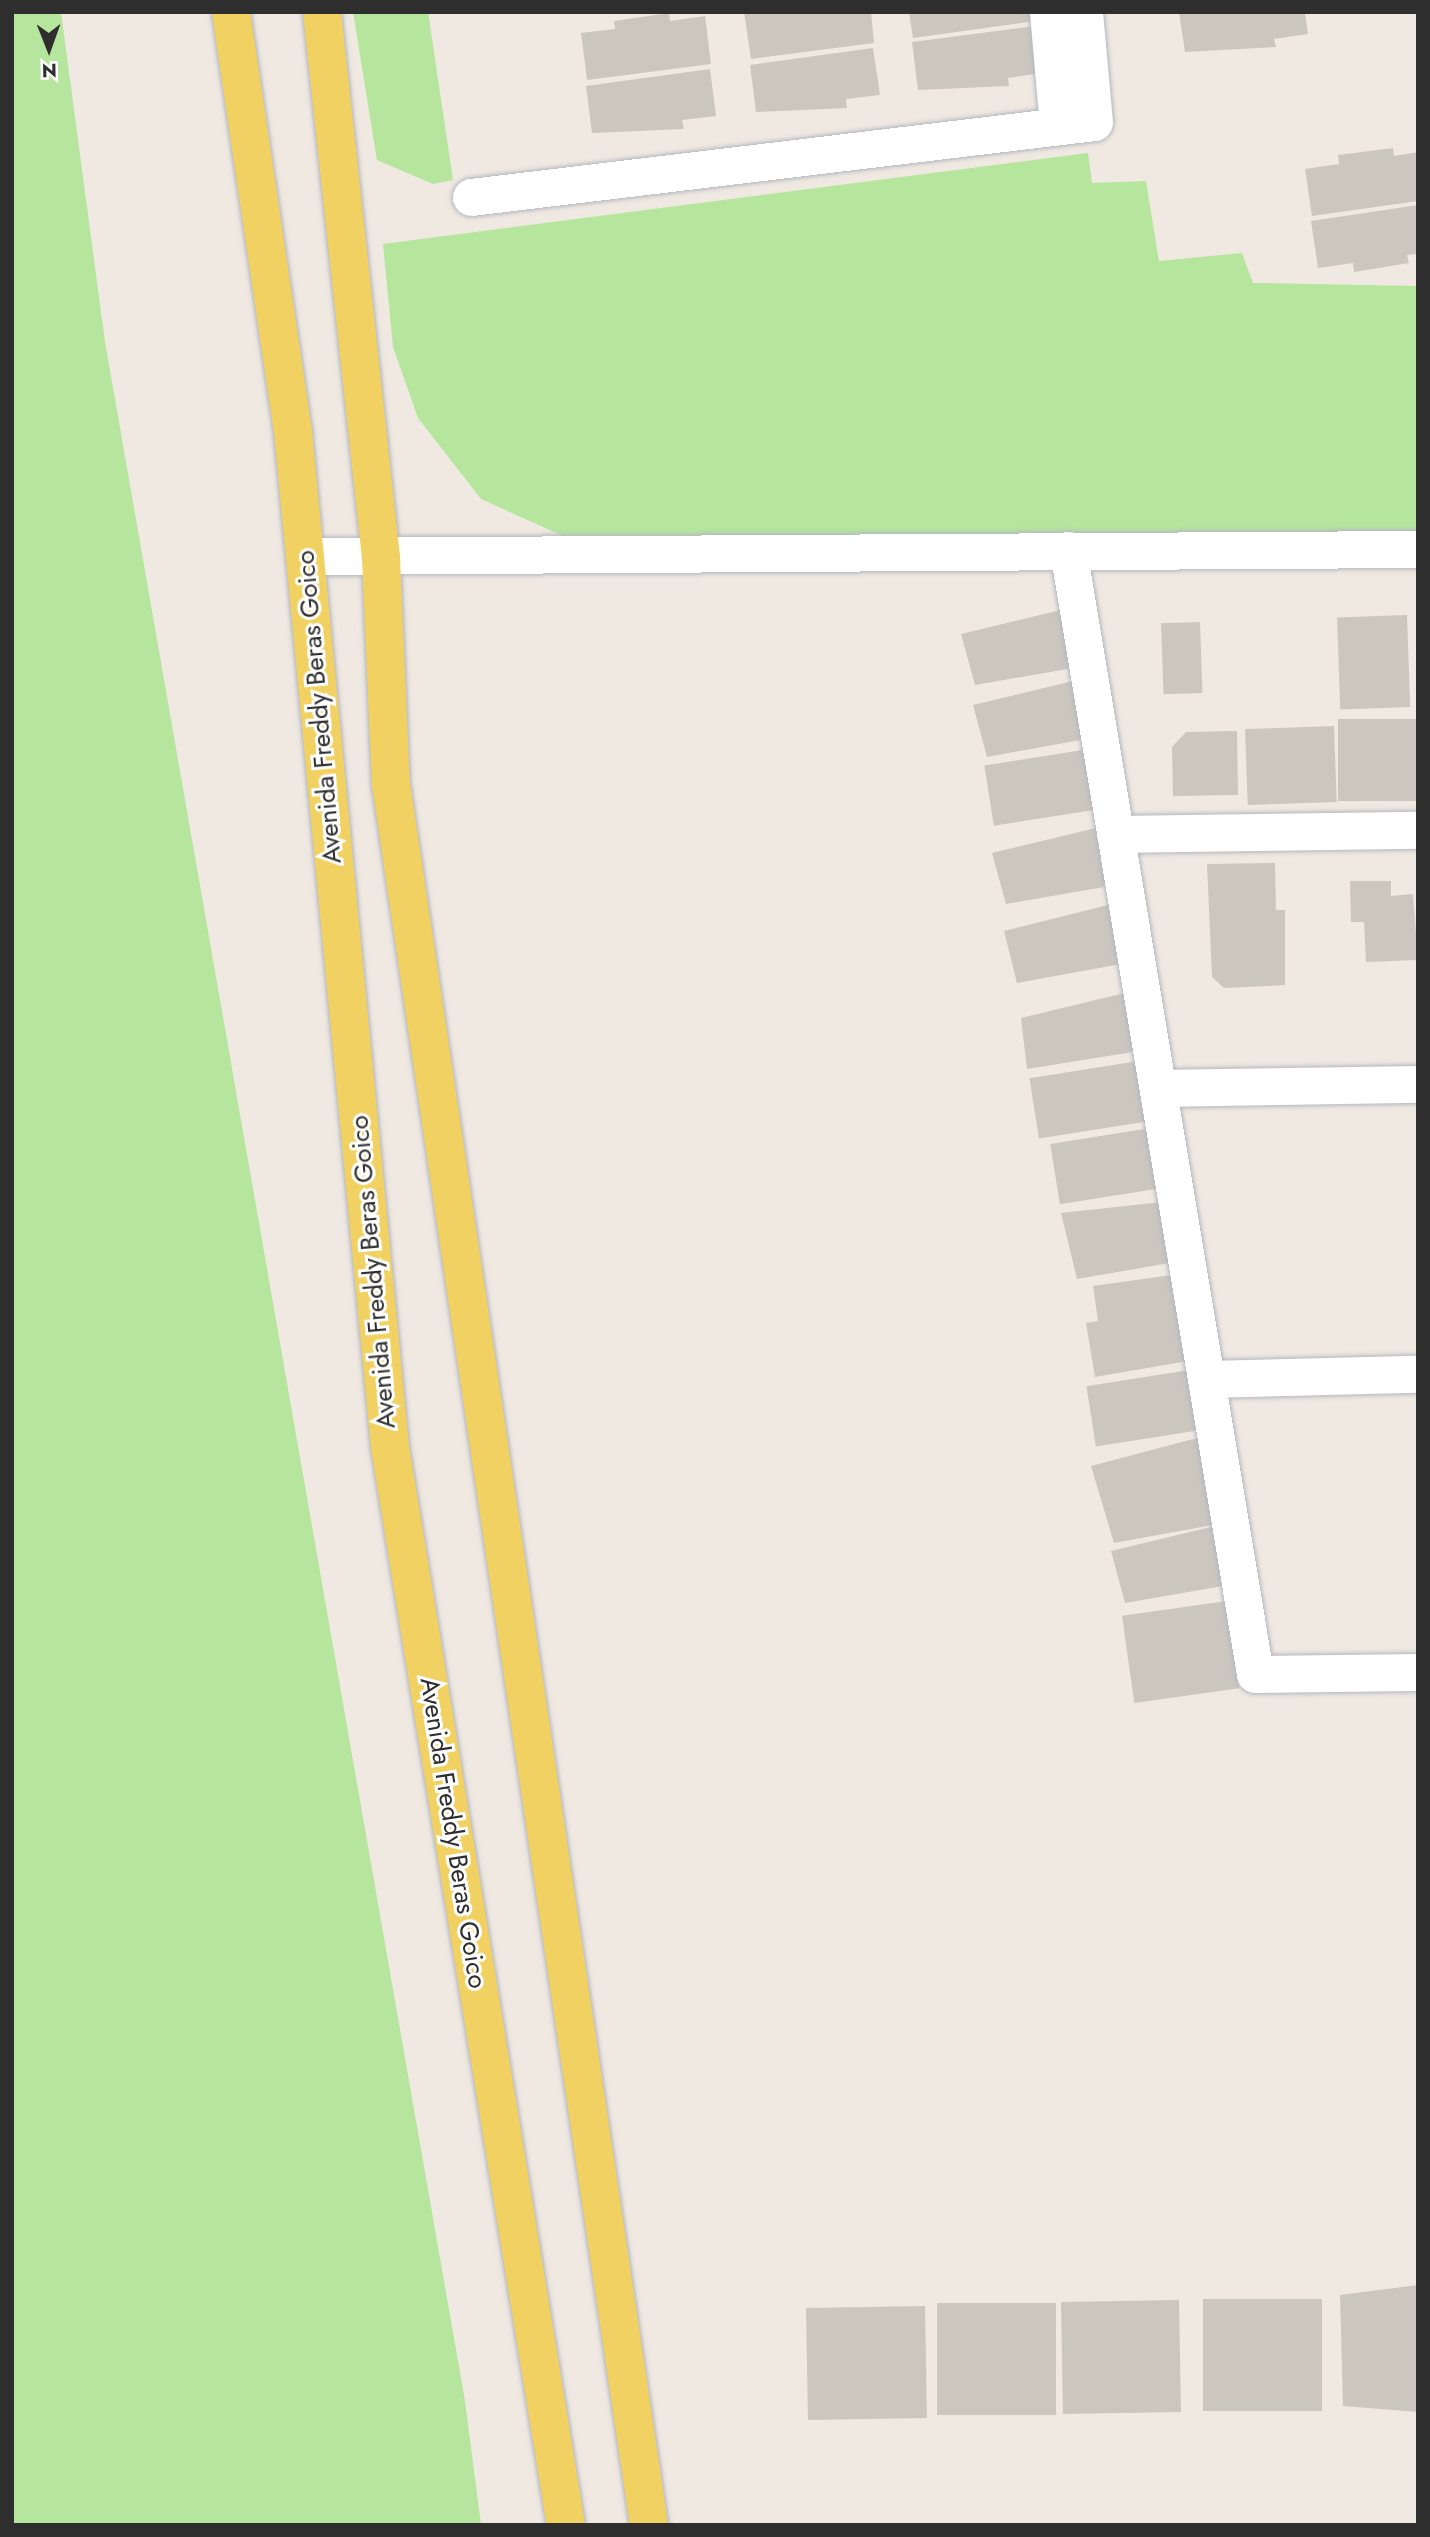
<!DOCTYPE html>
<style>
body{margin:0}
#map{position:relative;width:1430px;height:2537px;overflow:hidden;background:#efe9e1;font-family:Jost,sans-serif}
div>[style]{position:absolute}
.green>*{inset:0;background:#b6e59e}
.building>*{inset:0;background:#cbc7bf;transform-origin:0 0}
.roads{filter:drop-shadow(0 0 2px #b4b7c1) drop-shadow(0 0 2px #b4b7c1)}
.street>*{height:37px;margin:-18.5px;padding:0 18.5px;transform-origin:18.5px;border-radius:18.5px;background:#fff}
.primary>*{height:38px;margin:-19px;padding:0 19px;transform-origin:19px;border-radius:19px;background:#f2d163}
span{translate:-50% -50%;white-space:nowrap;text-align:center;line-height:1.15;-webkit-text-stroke:6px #fff;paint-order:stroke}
.street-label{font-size:26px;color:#2e2e2e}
.frame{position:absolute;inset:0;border:14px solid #2e2e2e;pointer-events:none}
.north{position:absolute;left:14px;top:14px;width:70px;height:70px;-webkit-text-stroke:5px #fff;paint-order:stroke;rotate:179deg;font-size:19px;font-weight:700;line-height:28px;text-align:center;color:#2e2e2e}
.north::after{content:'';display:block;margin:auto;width:24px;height:32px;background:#2e2e2e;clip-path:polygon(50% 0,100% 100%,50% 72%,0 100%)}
</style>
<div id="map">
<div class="green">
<i style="clip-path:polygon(12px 12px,61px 12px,105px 342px,465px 2401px,481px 2525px,12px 2525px)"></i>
<i style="clip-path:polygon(353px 12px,428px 12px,453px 180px,433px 184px,377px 160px)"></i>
<i style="clip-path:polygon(1088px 153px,1092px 183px,1146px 181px,1159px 261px,1242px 253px,1253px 283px,1418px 286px,1418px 542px,592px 549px,481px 499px,418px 418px,393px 347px,383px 244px)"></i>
</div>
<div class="building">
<i style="clip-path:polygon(744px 12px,871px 12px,874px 43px,751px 59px)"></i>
<i style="clip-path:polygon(909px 12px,1035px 12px,1036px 21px,913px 38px)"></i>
<i style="clip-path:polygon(1179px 12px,1305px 12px,1308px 34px,1274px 39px,1276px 47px,1185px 52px)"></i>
<i style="clip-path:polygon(669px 13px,670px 21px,705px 16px,711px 64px,587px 80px,581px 33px,615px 29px,614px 21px)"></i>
<i style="clip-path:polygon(1035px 26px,1042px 73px,1008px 78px,1009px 86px,918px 90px,912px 42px)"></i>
<i style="clip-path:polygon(873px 48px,880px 95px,846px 99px,847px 108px,756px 112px,750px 65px)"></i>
<i style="clip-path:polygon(710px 69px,716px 116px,682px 120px,684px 129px,592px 133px,586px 86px)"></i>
<i style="clip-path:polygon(1393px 148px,1394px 156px,1418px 152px,1418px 201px,1312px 216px,1305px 169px,1339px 164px,1338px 155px)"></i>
<i style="clip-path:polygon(1418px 205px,1418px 254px,1407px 255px,1409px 263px,1354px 272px,1353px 263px,1318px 268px,1311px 221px)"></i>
<i style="clip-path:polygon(1069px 608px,1079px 667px,975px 685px,961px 634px)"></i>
<i style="left:1407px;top:615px;width:92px;height:70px;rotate:88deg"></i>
<i style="left:1200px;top:622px;width:71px;height:39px;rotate:88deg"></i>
<i style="clip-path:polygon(1081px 679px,1091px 738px,987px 757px,973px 705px)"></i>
<i style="left:1418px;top:719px;width:82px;height:80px;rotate:90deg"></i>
<i style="left:1334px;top:726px;width:76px;height:89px;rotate:88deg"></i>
<i style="clip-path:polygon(1237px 731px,1238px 795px,1173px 796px,1172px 747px,1186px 732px)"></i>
<i style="left:1089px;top:749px;width:61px;height:106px;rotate:81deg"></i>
<i style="clip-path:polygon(1100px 827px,1110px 886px,1006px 904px,992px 853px)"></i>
<i style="clip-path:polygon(1275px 863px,1276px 910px,1285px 910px,1285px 985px,1224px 988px,1212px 977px,1207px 864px)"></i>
<i style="clip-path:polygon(1350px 881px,1391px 881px,1391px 896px,1413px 894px,1418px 960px,1366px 962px,1364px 922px,1351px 922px)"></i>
<i style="clip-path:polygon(1112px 904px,1121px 964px,1017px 983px,1004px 931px)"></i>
<i style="clip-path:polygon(1129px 992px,1139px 1051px,1027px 1069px,1021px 1018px)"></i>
<i style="left:1145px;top:1060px;width:61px;height:117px;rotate:81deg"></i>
<i style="left:1157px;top:1127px;width:61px;height:108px;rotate:81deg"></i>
<i style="clip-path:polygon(1171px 1201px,1181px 1261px,1077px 1279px,1061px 1213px)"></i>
<i style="clip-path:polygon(1186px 1273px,1199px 1359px,1095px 1377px,1086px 1323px,1098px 1321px,1093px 1286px)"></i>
<i style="left:1196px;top:1369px;width:61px;height:111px;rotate:81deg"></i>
<i style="clip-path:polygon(1201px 1437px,1218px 1524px,1114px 1543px,1091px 1466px)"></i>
<i style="clip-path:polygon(1219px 1525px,1229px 1585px,1125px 1603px,1111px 1551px)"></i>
<i style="left:1227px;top:1601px;width:88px;height:106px;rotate:82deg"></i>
<i style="clip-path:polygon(1418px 2285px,1418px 2412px,1343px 2406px,1340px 2295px)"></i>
<i style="left:1322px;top:2299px;width:112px;height:119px;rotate:90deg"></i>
<i style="left:1179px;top:2300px;width:112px;height:118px;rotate:89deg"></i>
<i style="left:1056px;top:2303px;width:112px;height:119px;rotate:90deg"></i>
<i style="left:925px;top:2306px;width:112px;height:119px;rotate:89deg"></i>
</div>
<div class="roads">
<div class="street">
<i style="left:1048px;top:12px;width:114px;rotate:85deg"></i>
<i style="left:471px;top:197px;width:627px;rotate:-6.86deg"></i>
<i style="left:1094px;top:122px;width:110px;rotate:-95.2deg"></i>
<i style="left:1068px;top:550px;width:1139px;rotate:80.55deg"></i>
<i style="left:1255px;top:1674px;width:163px;rotate:-0.7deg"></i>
<i style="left:305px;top:556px;width:1113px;rotate:-0.36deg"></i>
<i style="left:1115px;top:834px;width:303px;rotate:-0.8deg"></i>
<i style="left:1158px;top:1088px;width:260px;rotate:-0.9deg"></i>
<i style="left:1206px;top:1379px;width:212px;rotate:-1.4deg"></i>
</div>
<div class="primary">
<i style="left:231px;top:12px;width:425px;rotate:81.6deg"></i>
<i style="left:293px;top:432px;width:1020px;rotate:84.54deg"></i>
<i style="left:390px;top:1447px;width:1092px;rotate:80.73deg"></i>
<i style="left:322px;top:12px;width:549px;rotate:83.83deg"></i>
<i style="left:381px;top:558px;width:226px;rotate:87.5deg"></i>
<i style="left:391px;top:784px;width:1760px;rotate:81.57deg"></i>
</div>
</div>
<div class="street-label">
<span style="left:319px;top:707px;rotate:-95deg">Avenida Freddy Beras Goico</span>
<span style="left:373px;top:1272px;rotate:-95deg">Avenida Freddy Beras Goico</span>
<span style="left:453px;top:1833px;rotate:81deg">Avenida Freddy Beras Goico</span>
</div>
<div class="frame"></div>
<div class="north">N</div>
</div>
